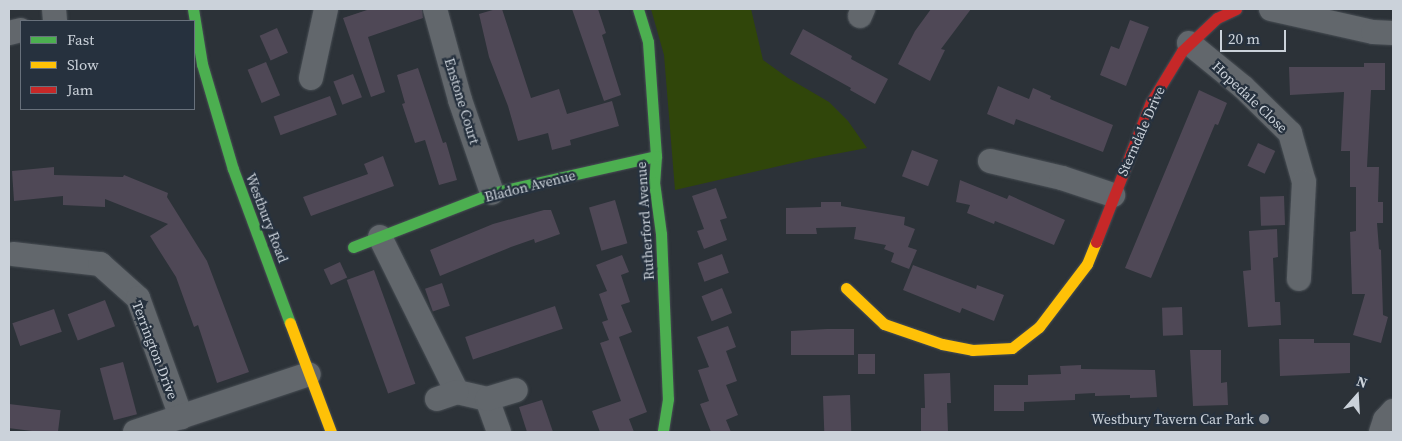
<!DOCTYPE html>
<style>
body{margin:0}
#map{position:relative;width:1402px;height:441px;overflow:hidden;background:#2c3238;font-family:"Source Serif 4",serif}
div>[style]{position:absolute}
.green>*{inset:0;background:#30460a}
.building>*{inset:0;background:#4f4856;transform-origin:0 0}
.roads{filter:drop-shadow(0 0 1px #484e54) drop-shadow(0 0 1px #484e54)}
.street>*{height:24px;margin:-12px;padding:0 12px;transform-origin:12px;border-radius:12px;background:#62676c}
.fast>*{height:11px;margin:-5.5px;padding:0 5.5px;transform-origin:5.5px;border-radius:5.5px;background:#4caf50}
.slow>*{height:11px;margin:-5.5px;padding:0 5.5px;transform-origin:5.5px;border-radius:5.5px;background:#ffc107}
.jam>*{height:11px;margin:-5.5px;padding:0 5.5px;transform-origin:5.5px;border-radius:5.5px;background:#c62828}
.dots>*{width:14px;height:14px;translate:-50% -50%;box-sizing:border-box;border:2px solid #26313e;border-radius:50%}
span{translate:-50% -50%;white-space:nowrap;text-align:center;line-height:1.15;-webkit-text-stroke:4.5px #26313e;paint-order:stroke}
.street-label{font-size:14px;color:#cbd2da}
.poi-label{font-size:14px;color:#cbd2da}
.right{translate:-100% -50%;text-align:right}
.frame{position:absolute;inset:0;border:10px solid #cbd2da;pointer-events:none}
.legend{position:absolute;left:20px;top:20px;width:175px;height:90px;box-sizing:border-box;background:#26313e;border:1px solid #68717c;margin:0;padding:6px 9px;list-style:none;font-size:15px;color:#cbd2da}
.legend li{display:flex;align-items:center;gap:10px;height:25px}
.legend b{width:25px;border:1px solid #68717c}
.north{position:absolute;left:1332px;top:371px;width:50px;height:50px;-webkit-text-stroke:4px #26313e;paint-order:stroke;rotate:19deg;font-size:14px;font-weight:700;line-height:20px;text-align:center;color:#cbd2da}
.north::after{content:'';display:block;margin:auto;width:18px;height:22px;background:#cbd2da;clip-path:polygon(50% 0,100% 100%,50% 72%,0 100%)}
.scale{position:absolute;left:1220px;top:30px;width:66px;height:22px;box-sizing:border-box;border:2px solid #cbd2da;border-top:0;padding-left:6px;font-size:15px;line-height:18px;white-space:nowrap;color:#cbd2da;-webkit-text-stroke:4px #26313e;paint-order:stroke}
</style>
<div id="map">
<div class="green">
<i style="clip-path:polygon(651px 9px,751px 9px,763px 60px,788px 78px,829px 102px,848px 121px,867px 148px,814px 158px,675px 190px,664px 55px)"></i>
</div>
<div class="building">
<i style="clip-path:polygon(370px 9px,422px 9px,423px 18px,368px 37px,385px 92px,371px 97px,343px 18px)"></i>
<i style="clip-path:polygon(496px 9px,502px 9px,531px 98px,559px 89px,567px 114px,612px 101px,619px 126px,570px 140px,571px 145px,552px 150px,548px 133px,518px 141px,508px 106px,489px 57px,479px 14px)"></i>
<i style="clip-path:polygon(572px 9px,598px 9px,606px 33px,602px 35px,621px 95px,604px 101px)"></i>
<i style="clip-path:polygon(931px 9px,971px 9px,941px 49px,945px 50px,930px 81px,898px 64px,915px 31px)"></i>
<i style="clip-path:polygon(1130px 20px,1149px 27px,1126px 86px,1100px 75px,1111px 46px,1119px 49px)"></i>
<i style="left:277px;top:28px;width:27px;height:19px;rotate:66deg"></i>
<i style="clip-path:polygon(803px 29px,852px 56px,851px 59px,888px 79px,875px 104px,850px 90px,851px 88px,790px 54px)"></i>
<i style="left:266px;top:62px;width:36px;height:20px;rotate:67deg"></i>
<i style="clip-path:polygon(1364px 63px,1385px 63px,1385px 90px,1371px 90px,1367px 167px,1379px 167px,1378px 202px,1383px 202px,1383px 223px,1377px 223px,1379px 249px,1381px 250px,1383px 315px,1388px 317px,1381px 343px,1353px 335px,1365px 294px,1352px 294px,1350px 232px,1356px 231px,1356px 187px,1350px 187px,1350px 151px,1341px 151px,1344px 92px,1290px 95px,1289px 67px,1364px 67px)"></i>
<i style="clip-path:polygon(418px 68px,443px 143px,446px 142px,457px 180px,439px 185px,425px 140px,415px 143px,402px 104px,405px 103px,397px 75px)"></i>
<i style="left:353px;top:74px;width:25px;height:21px;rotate:69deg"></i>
<i style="clip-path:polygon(998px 86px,1029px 99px,1033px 88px,1051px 96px,1050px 99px,1113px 125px,1103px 152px,1016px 119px,1014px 125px,987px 114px)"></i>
<i style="clip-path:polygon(1199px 90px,1227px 103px,1218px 125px,1215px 124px,1151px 278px,1125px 268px)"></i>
<i style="left:330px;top:96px;width:20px;height:60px;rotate:70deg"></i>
<i style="left:1258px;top:143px;width:19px;height:25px;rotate:25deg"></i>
<i style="left:912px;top:150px;width:28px;height:28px;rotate:21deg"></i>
<i style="clip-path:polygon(383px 156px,394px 186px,311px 216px,303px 197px,368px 174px,364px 164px)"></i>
<i style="clip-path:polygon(54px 167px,54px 175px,123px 177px,124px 175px,168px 193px,167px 197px,207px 261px,249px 372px,217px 383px,198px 325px,194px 327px,176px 277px,150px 236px,168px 224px,105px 199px,105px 207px,63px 205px,63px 196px,14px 201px,12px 171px)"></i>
<i style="clip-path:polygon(960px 180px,1007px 199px,1009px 195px,1065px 220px,1054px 245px,995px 221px,994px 224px,967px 213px,970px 205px,956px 202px)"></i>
<i style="clip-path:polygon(716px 188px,727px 218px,720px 220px,727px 240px,704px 249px,697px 231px,704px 229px,692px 196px)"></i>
<i style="left:1284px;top:196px;width:29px;height:24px;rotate:88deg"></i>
<i style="left:615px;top:200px;width:45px;height:27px;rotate:74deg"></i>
<i style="clip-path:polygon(821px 202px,841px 202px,841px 206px,905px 217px,904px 225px,915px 229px,908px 247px,917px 250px,909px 269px,891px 262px,894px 253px,884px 249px,886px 245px,854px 239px,856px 227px,816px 228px,817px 234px,786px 234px,786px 208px,821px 207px)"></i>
<i style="clip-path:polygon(544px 210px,551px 210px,560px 234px,535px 243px,534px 239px,511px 247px,440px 276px,430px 250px,493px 224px)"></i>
<i style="clip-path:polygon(1277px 229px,1278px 257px,1273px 258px,1275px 302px,1280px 302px,1281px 325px,1248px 327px,1243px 271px,1251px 270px,1249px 231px)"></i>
<i style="left:722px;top:254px;width:20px;height:26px;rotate:70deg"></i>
<i style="clip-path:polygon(622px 255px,629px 272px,621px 275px,630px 302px,621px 305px,632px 332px,619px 337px,647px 412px,629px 419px,634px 432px,600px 432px,592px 411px,621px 401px,600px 343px,609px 340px,602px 322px,608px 320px,599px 294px,607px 291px,596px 265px)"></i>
<i style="left:340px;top:262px;width:17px;height:18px;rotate:65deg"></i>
<i style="clip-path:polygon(913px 265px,976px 289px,977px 285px,1004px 295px,994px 321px,962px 308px,960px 313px,903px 290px)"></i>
<i style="left:374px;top:270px;width:121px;height:29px;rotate:70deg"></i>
<i style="left:442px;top:283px;width:24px;height:18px;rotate:71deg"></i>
<i style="left:722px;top:288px;width:27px;height:22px;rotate:68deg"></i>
<i style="left:105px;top:300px;width:28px;height:40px;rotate:69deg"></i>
<i style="left:555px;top:306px;width:24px;height:95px;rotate:71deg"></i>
<i style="left:1182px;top:307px;width:28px;height:20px;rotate:88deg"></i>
<i style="left:54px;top:309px;width:24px;height:44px;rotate:71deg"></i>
<i style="clip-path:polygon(728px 326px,736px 347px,726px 351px,737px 381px,726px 385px,738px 415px,726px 420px,731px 432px,711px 432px,700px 404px,709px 401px,698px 370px,709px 367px,697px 337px)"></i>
<i style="clip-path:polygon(827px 329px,854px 329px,854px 355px,791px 355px,791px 331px)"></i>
<i style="clip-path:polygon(1279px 339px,1314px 339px,1314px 343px,1350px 343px,1350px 373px,1280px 376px)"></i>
<i style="clip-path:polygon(1190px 350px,1221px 350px,1221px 383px,1227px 382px,1228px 405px,1193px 406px)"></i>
<i style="left:858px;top:354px;width:17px;height:20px"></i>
<i style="left:123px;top:362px;width:54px;height:24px;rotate:75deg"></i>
<i style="clip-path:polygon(1081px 365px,1081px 369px,1155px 370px,1157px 397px,1130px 398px,1130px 395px,1095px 396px,1095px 393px,1075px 394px,1075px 400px,1024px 402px,1024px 411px,994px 411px,994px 385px,1028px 385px,1028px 375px,1061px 374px,1060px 366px)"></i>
<i style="clip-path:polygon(950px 373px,951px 403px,947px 403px,948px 432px,921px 432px,921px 408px,925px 408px,924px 374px)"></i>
<i style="left:850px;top:395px;width:37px;height:27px;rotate:88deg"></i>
<i style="clip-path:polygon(542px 400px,553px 432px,527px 432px,519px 407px)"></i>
<i style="left:9px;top:404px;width:52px;height:24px;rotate:7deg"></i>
</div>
<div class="roads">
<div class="street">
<i style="left:54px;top:9px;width:12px;rotate:85deg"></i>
<i style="left:435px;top:9px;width:94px;rotate:74.6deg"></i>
<i style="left:460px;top:100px;width:98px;rotate:71deg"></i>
<i style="left:1271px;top:9px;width:105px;rotate:12.7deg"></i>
<i style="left:1373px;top:32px;width:20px;rotate:3deg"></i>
<i style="left:860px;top:16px;width:8px;rotate:-67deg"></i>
<i style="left:9px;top:33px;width:12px;rotate:-14deg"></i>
<i style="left:1189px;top:43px;width:70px;rotate:39.2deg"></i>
<i style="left:1243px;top:87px;width:66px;rotate:44.4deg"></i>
<i style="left:1290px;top:133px;width:51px;rotate:74.1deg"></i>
<i style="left:1304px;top:182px;width:97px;rotate:93deg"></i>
<i style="left:311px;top:78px;width:71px;rotate:-77.7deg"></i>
<i style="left:990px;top:161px;width:74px;rotate:13.3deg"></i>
<i style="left:1062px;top:178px;width:54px;rotate:18.4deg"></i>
<i style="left:380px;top:237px;width:173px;rotate:63.6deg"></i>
<i style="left:457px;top:392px;width:31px;rotate:13deg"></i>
<i style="left:13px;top:254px;width:88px;rotate:6.6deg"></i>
<i style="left:100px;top:264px;width:51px;rotate:41.8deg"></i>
<i style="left:138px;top:298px;width:127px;rotate:70.1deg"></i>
<i style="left:437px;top:399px;width:21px;rotate:-19deg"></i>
<i style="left:487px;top:399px;width:35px;rotate:70deg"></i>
<i style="left:487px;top:399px;width:30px;rotate:-17deg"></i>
<i style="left:135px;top:432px;width:183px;rotate:-18.4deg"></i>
<i style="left:1381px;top:432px;width:13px;rotate:-72deg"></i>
<i style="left:1385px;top:420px;width:12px;rotate:-48deg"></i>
</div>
<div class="fast">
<i style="left:193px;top:9px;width:56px;rotate:80.7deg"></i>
<i style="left:202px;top:64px;width:109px;rotate:73.6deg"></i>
<i style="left:233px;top:169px;width:164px;rotate:69.7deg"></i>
<i style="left:638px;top:9px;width:34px;rotate:73deg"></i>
<i style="left:648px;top:42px;width:114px;rotate:86deg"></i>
<i style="left:656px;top:156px;width:26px;rotate:94deg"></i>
<i style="left:654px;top:182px;width:52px;rotate:82.3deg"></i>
<i style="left:661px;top:234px;width:165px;rotate:87.6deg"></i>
<i style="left:668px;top:399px;width:33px;rotate:99deg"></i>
<i style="left:353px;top:247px;width:149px;rotate:-21.2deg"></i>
<i style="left:492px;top:193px;width:168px;rotate:-12.7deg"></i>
</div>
<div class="slow">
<i style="left:846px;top:288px;width:52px;rotate:43.5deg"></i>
<i style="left:884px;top:324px;width:61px;rotate:19deg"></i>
<i style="left:942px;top:344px;width:31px;rotate:11deg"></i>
<i style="left:972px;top:350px;width:40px;rotate:-2.9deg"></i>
<i style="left:1012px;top:348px;width:34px;rotate:-38deg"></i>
<i style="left:1039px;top:327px;width:79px;rotate:-52.7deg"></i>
<i style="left:1087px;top:264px;width:24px;rotate:-68deg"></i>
<i style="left:290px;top:323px;width:116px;rotate:69.4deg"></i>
</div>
<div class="jam">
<i style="left:1096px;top:242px;width:150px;rotate:-68.6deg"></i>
<i style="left:1151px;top:102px;width:60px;rotate:-58.7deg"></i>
<i style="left:1182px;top:51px;width:48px;rotate:-43.3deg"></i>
<i style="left:1217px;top:18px;width:21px;rotate:-25deg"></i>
</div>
</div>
<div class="dots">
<i style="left:1264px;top:419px;background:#939aa1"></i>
</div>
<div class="street-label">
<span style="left:1250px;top:97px;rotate:43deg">Hopedale Close</span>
<span style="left:462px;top:101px;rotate:73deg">Enstone Court</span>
<span style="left:1141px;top:131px;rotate:-66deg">Sterndale Drive</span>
<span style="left:530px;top:186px;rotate:-14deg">Bladon Avenue</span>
<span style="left:267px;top:218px;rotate:69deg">Westbury Road</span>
<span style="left:645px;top:221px;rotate:-94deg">Rutherford Avenue</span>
<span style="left:155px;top:350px;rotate:69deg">Terrington Drive</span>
</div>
<div class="poi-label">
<span class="right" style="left:1254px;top:419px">Westbury Tavern Car Park</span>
</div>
<div class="frame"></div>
<ul class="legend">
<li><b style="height:6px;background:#4caf50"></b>Fast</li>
<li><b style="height:6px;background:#ffc107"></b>Slow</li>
<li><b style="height:6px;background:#c62828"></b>Jam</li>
</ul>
<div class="north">N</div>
<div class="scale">20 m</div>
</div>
